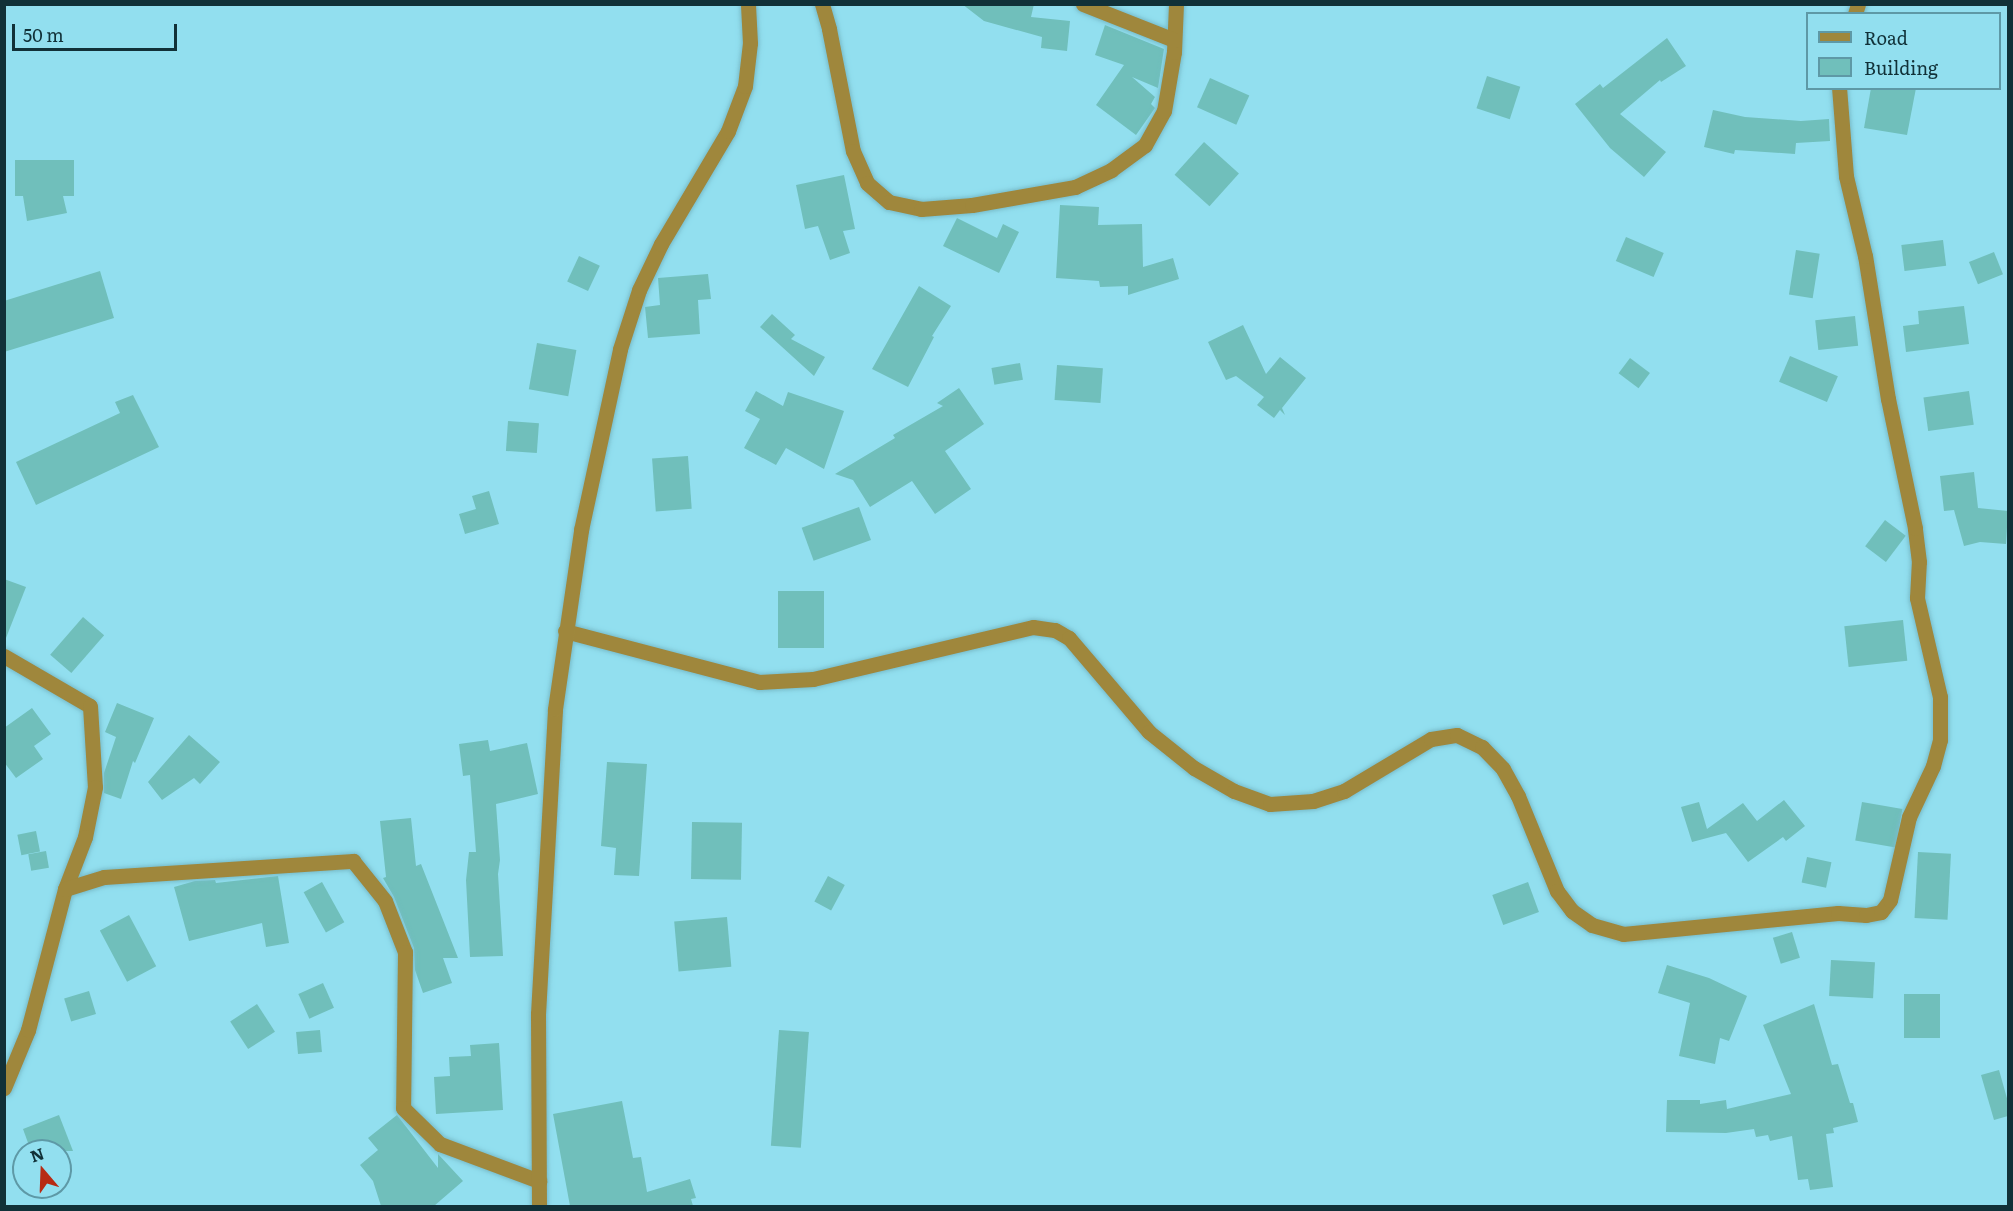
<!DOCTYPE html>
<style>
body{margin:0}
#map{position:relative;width:2013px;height:1211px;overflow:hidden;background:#92dfef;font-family:Literata,serif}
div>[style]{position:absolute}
.building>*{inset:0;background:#70bfbb;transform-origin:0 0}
.roads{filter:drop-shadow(0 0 2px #78bcca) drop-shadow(0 0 2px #78bcca)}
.minor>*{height:15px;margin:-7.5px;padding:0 7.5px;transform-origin:7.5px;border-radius:7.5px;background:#9f873c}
span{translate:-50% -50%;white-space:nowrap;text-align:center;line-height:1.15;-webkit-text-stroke:4.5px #92dfef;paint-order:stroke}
.frame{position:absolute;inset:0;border:6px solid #113138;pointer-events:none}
.legend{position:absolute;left:1806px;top:12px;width:195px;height:78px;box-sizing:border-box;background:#92dfef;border:2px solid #5e99a6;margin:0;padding:8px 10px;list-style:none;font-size:18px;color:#113138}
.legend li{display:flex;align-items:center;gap:12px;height:30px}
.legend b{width:30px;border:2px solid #5e99a6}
.north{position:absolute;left:12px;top:1139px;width:60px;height:60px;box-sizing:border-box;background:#92dfef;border:2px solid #5e99a6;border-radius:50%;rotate:341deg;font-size:16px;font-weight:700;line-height:24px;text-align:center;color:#113138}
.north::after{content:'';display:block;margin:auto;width:21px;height:27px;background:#b72b14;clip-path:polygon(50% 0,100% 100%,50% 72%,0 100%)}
.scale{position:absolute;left:12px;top:24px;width:165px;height:27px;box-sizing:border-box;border:3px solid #113138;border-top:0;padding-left:8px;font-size:18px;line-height:21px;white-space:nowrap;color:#113138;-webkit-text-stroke:4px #92dfef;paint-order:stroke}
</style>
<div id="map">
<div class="building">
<i style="clip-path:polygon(962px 4px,1034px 4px,1031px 17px,1070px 21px,1067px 51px,1041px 48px,1042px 37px,984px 21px)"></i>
<i style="clip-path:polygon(1105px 25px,1164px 49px,1158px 88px,1132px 77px,1155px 97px,1151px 104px,1155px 108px,1136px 135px,1096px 105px,1124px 65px,1095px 55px)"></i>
<i style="clip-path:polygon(1667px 38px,1686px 66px,1661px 82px,1660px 80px,1620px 114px,1666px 152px,1644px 177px,1610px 148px,1575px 104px,1600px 84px,1603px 88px)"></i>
<i style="left:1487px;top:76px;width:35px;height:34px;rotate:18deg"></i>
<i style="left:1210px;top:78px;width:43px;height:32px;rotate:24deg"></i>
<i style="clip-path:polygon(1871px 88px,1916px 88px,1907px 135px,1864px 128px)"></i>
<i style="clip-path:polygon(1713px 110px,1745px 117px,1801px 121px,1829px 119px,1830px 141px,1796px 143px,1795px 154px,1735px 150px,1734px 154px,1704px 147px)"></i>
<i style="left:1204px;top:142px;width:47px;height:44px;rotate:42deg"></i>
<i style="clip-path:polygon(15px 160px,74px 160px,74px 196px,63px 196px,67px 213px,27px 221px,23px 196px,15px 196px)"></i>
<i style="clip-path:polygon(844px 175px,855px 229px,843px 231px,850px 253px,830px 260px,818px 226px,805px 229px,796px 185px)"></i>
<i style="clip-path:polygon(1060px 205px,1099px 207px,1098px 225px,1142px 224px,1143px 267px,1173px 258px,1179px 279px,1128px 295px,1128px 286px,1100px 287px,1099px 281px,1056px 278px)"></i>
<i style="clip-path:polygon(957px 218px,997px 238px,1003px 224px,1019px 232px,999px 273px,943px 246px)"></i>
<i style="left:1626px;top:237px;width:41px;height:26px;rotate:23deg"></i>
<i style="left:1943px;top:240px;width:26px;height:42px;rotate:83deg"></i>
<i style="left:1796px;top:250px;width:24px;height:45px;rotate:9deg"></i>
<i style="left:1994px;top:252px;width:24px;height:27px;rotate:68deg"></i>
<i style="left:579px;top:256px;width:23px;height:28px;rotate:25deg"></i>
<i style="clip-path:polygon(100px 271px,114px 318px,4px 352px,4px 301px)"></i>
<i style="clip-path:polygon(708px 274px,711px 299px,698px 300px,700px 334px,648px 338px,645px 307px,660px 305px,658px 278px)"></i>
<i style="clip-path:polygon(919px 286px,951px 306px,932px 336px,934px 337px,908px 387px,872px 369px)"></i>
<i style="clip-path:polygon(1964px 306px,1969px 344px,1906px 352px,1903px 326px,1919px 324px,1918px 311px)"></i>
<i style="clip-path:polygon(772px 314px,795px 335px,791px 339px,825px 357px,814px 376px,760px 327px)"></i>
<i style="left:1855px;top:316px;width:30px;height:40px;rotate:84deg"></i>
<i style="clip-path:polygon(1243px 325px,1266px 374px,1280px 357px,1306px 378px,1282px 408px,1285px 415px,1280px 410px,1274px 418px,1257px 405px,1264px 397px,1236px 376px,1226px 380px,1208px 342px)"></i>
<i style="left:537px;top:343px;width:40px;height:47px;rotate:10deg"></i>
<i style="left:1790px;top:356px;width:52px;height:28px;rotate:23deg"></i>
<i style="left:1630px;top:358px;width:25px;height:19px;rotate:37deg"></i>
<i style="left:1020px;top:363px;width:17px;height:29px;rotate:80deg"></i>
<i style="left:1057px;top:365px;width:46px;height:35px;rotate:4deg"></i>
<i style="clip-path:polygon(959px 388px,984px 424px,945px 451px,971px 489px,935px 514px,912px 481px,870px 507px,853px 480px,835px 474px,895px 438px,893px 435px,943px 406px,937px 403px)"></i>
<i style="clip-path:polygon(756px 391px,783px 406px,788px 392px,844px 411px,824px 469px,786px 448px,776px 465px,744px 448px,760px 419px,745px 411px)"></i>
<i style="left:1969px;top:391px;width:34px;height:46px;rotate:82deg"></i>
<i style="clip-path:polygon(133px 395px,159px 447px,36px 505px,16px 462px,120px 413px,115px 402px)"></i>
<i style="left:508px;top:421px;width:31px;height:30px;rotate:4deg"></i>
<i style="left:688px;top:456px;width:53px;height:36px;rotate:86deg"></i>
<i style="clip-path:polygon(1974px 472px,1978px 508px,2008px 511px,2006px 544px,1980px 542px,1964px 546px,1954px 510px,1944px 511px,1940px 476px)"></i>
<i style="clip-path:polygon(489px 491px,499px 524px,465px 534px,459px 514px,476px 509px,472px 496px)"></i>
<i style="left:859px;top:507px;width:35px;height:61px;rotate:70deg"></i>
<i style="left:1885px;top:520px;width:26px;height:33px;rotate:37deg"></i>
<i style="clip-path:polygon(4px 579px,26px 587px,6px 638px,4px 638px)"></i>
<i style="left:824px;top:591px;width:57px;height:46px;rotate:90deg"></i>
<i style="left:83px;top:617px;width:28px;height:50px;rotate:41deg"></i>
<i style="left:1903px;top:620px;width:41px;height:59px;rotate:84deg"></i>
<i style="clip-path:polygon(117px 703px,154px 718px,135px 763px,133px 761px,121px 799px,104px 793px,104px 773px,116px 737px,105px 732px)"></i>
<i style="clip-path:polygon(32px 708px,51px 734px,34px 746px,43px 759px,16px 778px,4px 762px,4px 728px)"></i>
<i style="clip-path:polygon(189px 735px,220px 762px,200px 784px,194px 778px,162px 800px,148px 782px)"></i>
<i style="clip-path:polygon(488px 740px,490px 751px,527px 743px,538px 794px,496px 804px,500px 860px,498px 874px,503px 956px,470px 957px,466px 880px,469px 852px,476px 852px,470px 775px,463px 776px,459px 744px)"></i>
<i style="clip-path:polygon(607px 762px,647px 764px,639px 876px,614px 875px,616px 848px,601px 846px)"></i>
<i style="clip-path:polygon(1784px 800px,1805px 826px,1786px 841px,1783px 837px,1748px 862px,1726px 833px,1692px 842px,1681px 807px,1699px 802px,1707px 829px,1743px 803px,1757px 821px)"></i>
<i style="left:1862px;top:802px;width:41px;height:39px;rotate:10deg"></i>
<i style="clip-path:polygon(411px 818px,416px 866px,421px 864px,458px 958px,443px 958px,452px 983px,423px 993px,415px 970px,414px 948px,394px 897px,383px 878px,386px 877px,380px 821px)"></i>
<i style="left:692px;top:822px;width:50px;height:57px;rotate:1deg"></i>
<i style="left:36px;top:831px;width:21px;height:19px;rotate:79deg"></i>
<i style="left:46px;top:851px;width:17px;height:18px;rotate:80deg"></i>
<i style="left:1918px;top:852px;width:33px;height:66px;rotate:3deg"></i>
<i style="left:1807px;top:857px;width:25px;height:26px;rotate:12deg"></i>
<i style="clip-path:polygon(278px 876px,289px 943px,266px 947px,262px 923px,189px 941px,174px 887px,195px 881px,215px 880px,216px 883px)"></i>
<i style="left:828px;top:876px;width:19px;height:29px;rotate:28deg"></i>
<i style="left:322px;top:882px;width:46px;height:21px;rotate:61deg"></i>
<i style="left:1528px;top:882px;width:32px;height:38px;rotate:70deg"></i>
<i style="left:129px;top:915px;width:58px;height:33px;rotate:62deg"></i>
<i style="left:727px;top:917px;width:50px;height:53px;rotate:85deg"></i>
<i style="left:1792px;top:932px;width:27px;height:20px;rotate:73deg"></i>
<i style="left:1831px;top:960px;width:44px;height:36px;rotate:3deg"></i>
<i style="clip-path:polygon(1667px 965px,1709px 978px,1747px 996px,1729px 1041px,1720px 1038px,1715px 1064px,1679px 1056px,1690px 1003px,1658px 993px)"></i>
<i style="left:323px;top:983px;width:27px;height:27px;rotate:66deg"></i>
<i style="left:89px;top:991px;width:24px;height:26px;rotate:73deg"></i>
<i style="left:1940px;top:994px;width:44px;height:36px;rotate:90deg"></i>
<i style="left:257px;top:1004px;width:33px;height:32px;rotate:57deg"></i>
<i style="clip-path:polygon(1814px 1004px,1832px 1065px,1838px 1064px,1850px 1103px,1853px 1103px,1858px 1122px,1833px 1128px,1834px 1133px,1826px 1134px,1833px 1187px,1810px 1190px,1808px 1179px,1798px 1180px,1792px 1136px,1770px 1141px,1768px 1135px,1756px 1137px,1754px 1129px,1726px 1133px,1666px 1132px,1667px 1100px,1700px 1100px,1700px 1104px,1726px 1100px,1727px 1109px,1791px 1094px,1763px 1025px)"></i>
<i style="left:320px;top:1030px;width:22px;height:24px;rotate:85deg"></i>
<i style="left:779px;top:1030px;width:30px;height:116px;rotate:4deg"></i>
<i style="clip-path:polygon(499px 1043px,503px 1110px,436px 1114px,434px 1077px,450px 1076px,449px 1057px,471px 1056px,470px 1045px)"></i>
<i style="clip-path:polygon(1999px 1070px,2008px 1102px,2008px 1116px,1994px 1120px,1981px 1075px)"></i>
<i style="clip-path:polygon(622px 1101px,633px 1158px,641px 1157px,647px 1192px,690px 1179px,696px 1198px,691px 1199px,693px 1206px,570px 1206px,553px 1114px)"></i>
<i style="clip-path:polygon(59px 1115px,73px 1151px,31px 1151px,23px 1129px)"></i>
<i style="clip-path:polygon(397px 1115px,438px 1168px,438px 1154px,463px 1181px,434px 1206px,381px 1206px,373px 1181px,360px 1165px,378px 1150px,368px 1138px)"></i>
</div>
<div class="roads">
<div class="minor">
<i style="left:822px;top:4px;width:26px;rotate:74deg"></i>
<i style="left:829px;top:29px;width:124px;rotate:78.9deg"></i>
<i style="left:853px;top:151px;width:35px;rotate:66deg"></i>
<i style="left:867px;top:183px;width:29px;rotate:41deg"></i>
<i style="left:889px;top:202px;width:33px;rotate:12deg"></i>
<i style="left:921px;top:209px;width:51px;rotate:-4.5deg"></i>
<i style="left:972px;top:205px;width:105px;rotate:-9.9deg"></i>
<i style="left:1075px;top:187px;width:40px;rotate:-25deg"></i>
<i style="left:1111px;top:170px;width:42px;rotate:-36.3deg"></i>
<i style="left:1145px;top:145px;width:39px;rotate:-61deg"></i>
<i style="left:1164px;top:111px;width:60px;rotate:-80.4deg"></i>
<i style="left:1174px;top:52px;width:48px;rotate:-87.6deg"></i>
<i style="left:1083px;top:4px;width:98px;rotate:21.6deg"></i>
<i style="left:1855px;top:14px;width:10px;rotate:-73deg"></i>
<i style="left:565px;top:631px;width:201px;rotate:14.7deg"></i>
<i style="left:759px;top:682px;width:54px;rotate:-3.2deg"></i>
<i style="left:813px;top:679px;width:226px;rotate:-13.3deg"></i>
<i style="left:1033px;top:627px;width:22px;rotate:8deg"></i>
<i style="left:1055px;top:630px;width:16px;rotate:30deg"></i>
<i style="left:1069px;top:638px;width:123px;rotate:49.6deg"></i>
<i style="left:1149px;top:732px;width:58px;rotate:38.7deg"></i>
<i style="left:1194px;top:768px;width:46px;rotate:29.9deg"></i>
<i style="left:1234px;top:791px;width:38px;rotate:20deg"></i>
<i style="left:1270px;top:804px;width:43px;rotate:-4deg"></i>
<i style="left:1313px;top:801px;width:33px;rotate:-18deg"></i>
<i style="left:1344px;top:791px;width:101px;rotate:-30.9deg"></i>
<i style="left:1431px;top:739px;width:26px;rotate:-9deg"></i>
<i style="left:1457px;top:735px;width:28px;rotate:26deg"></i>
<i style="left:1482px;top:747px;width:30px;rotate:46deg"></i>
<i style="left:1503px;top:769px;width:31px;rotate:61deg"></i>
<i style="left:1518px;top:796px;width:103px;rotate:67.7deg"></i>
<i style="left:1557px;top:891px;width:25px;rotate:53deg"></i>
<i style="left:1572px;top:911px;width:24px;rotate:35deg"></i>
<i style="left:1592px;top:925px;width:32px;rotate:16deg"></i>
<i style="left:1623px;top:934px;width:216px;rotate:-5.6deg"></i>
<i style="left:1838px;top:913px;width:28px;rotate:4deg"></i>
<i style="left:1866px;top:915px;width:15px;rotate:-11deg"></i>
<i style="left:1881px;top:912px;width:15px;rotate:-53deg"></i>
<i style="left:1890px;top:900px;width:85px;rotate:-77.1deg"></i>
<i style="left:1909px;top:817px;width:56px;rotate:-64.8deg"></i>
<i style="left:1933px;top:766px;width:27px;rotate:-75deg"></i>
<i style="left:1940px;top:740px;width:43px;rotate:-90deg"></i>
<i style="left:1940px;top:697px;width:102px;rotate:-103.1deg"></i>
<i style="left:1917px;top:598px;width:36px;rotate:-87deg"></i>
<i style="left:1919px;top:562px;width:34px;rotate:-97deg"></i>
<i style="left:1915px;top:528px;width:132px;rotate:-101.8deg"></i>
<i style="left:1888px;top:399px;width:145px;rotate:-99.1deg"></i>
<i style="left:1865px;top:256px;width:82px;rotate:-103.4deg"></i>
<i style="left:1846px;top:176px;width:88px;rotate:-94.5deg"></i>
<i style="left:4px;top:656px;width:99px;rotate:30.2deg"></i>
<i style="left:90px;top:706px;width:81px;rotate:86.5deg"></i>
<i style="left:95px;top:787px;width:51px;rotate:101.3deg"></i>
<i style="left:85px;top:837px;width:56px;rotate:111deg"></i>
<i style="left:4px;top:1088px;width:63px;rotate:-67.5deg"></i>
<i style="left:28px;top:1030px;width:146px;rotate:-75.3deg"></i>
<i style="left:65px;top:889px;width:41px;rotate:-17.1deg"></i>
<i style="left:104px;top:877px;width:250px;rotate:-3.7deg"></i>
<i style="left:353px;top:861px;width:51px;rotate:51.3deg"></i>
<i style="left:385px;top:901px;width:55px;rotate:68.6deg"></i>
<i style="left:405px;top:952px;width:156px;rotate:90.7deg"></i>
<i style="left:403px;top:1108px;width:52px;rotate:44.2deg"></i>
<i style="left:440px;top:1144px;width:106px;rotate:20.5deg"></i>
<i style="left:539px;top:1206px;width:192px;rotate:-90.3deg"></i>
<i style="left:538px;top:1014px;width:305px;rotate:-86.8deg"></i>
<i style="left:555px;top:709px;width:181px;rotate:-81.7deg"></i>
<i style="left:581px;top:530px;width:185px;rotate:-77.8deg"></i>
<i style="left:620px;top:349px;width:62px;rotate:-72.1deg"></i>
<i style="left:639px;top:290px;width:51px;rotate:-64.4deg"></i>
<i style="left:661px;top:244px;width:131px;rotate:-59.3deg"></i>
<i style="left:728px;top:131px;width:48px;rotate:-69.3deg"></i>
<i style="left:745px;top:86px;width:43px;rotate:-83.4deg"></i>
<i style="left:750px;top:43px;width:39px;rotate:-93deg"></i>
</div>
</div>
<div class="frame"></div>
<ul class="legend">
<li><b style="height:8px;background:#9f873c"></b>Road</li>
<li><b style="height:16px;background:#70bfbb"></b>Building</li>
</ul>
<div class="north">N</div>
<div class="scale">50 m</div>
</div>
